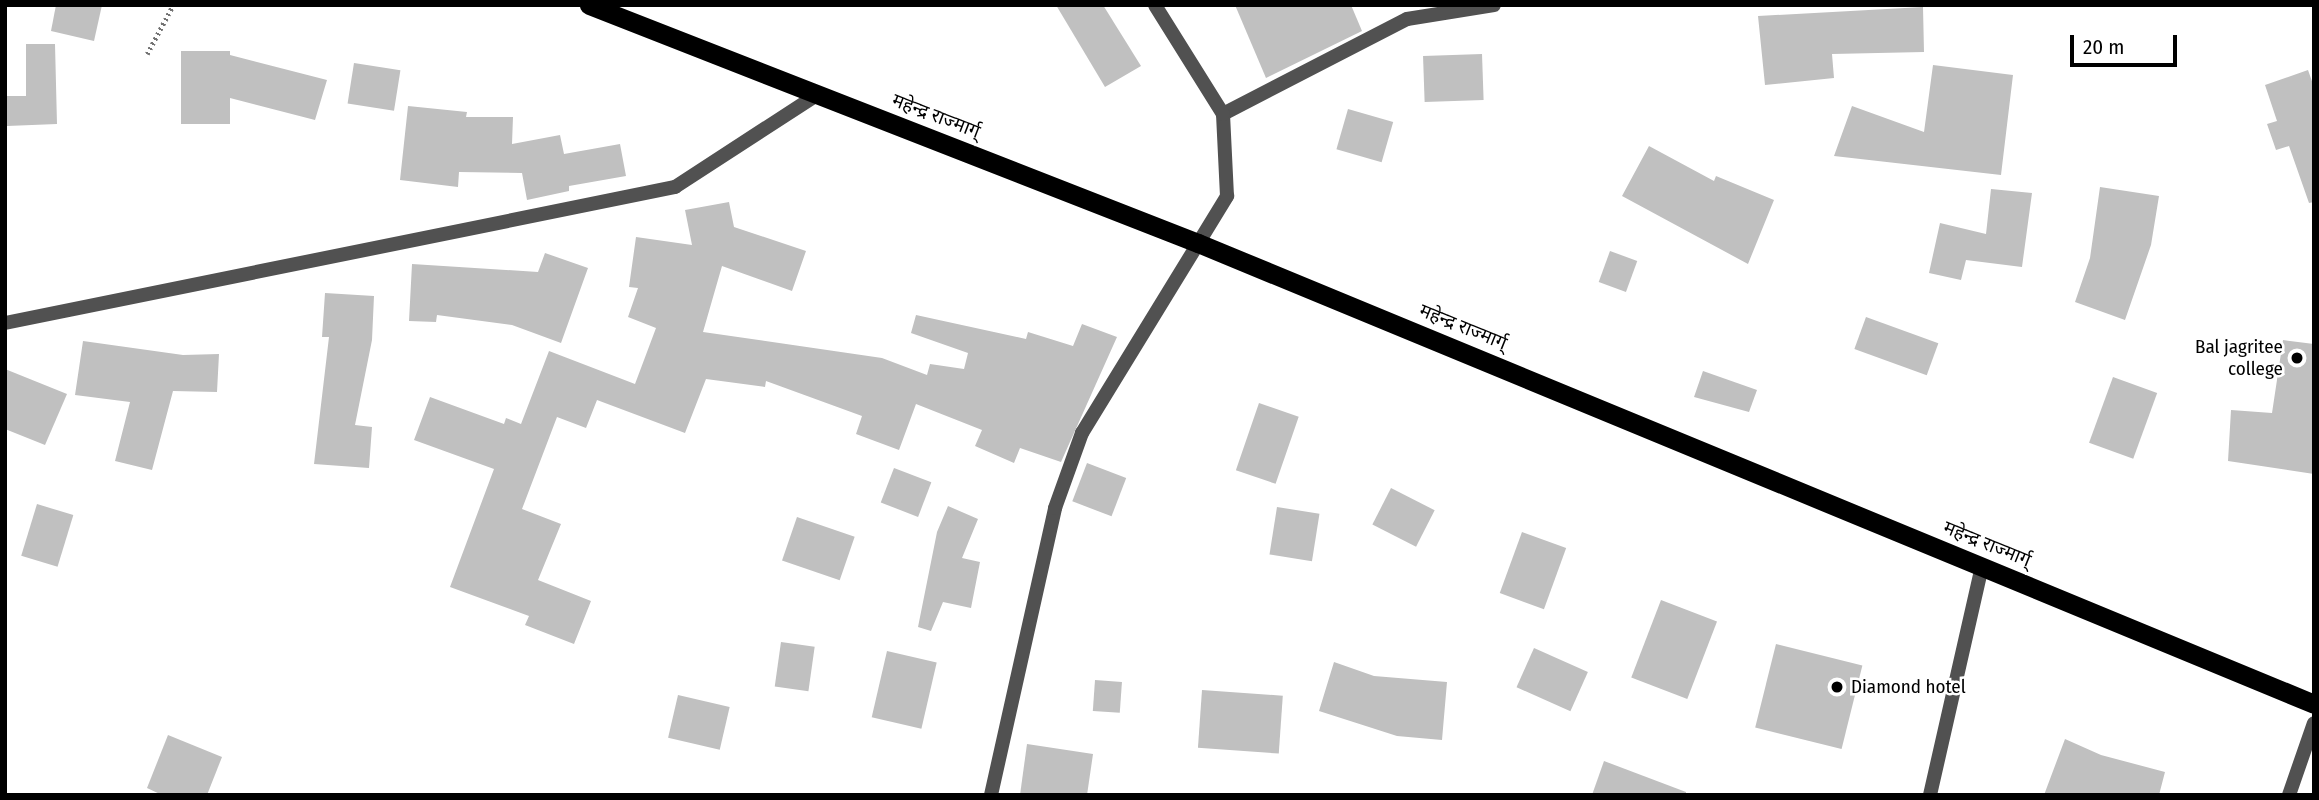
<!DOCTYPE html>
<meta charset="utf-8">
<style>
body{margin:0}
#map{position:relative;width:2319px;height:800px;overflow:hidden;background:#fff;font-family:"Fira Sans Condensed","Noto Sans Devanagari",sans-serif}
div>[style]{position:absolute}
.building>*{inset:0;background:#c0c0c0;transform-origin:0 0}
.path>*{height:4.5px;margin-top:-2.25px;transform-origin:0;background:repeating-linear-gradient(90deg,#737373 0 2px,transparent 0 5.5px)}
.minor>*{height:14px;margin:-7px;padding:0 7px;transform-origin:7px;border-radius:7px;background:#515151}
.trunk>*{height:19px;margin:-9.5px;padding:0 9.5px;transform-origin:9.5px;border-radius:9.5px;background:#000}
.dots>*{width:19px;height:19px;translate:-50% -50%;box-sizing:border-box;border:4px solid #fff;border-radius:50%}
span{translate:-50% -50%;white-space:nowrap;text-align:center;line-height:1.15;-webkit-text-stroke:5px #fff;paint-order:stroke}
.street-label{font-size:19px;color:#000}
.poi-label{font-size:19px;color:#000}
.right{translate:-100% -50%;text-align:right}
.left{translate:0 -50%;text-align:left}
.frame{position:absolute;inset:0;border:7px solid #000;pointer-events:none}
.scale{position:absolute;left:2070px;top:35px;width:107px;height:32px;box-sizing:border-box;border:4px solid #000;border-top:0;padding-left:9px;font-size:21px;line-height:24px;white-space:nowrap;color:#000;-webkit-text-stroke:5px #fff;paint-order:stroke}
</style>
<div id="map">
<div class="building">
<i style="clip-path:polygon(56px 5px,102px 5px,94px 41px,51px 31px)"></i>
<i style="clip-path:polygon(1056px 5px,1103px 5px,1141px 66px,1105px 87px)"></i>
<i style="clip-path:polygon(1235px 5px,1351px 5px,1362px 31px,1266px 78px)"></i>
<i style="clip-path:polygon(1923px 7px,1924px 52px,1832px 54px,1834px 78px,1765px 85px,1758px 16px)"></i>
<i style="clip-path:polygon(26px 44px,55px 44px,57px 124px,7px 126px,7px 96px,26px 96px)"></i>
<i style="clip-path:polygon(181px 51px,230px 51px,230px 55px,327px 80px,315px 120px,230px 98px,230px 124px,181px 124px)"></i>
<i style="left:1482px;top:54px;width:46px;height:59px;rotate:88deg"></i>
<i style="left:354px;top:63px;width:47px;height:41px;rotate:9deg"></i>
<i style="clip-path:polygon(1933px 65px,2013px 75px,2001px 175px,1834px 156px,1852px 106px,1924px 132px)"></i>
<i style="clip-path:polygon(2308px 70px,2314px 87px,2314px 202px,2309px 203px,2289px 146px,2276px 150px,2267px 124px,2277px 121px,2265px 85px)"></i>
<i style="clip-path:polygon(408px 106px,467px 112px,466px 117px,513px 117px,512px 144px,560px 135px,564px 154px,620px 144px,626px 176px,569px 186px,569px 191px,527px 200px,522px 173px,459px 172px,458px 187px,400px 180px)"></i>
<i style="left:1348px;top:109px;width:47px;height:42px;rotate:16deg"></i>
<i style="clip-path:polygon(1649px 146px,1714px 181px,1716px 176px,1774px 200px,1748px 264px,1622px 196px)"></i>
<i style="clip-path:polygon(2100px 187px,2159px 196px,2151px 245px,2125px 320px,2075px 302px,2090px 258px)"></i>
<i style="clip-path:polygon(1991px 189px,2032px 193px,2022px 267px,1966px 260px,1961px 280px,1929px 273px,1940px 223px,1986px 234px)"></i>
<i style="clip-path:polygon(729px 202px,734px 227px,806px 251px,792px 291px,722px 266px,703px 332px,882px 358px,927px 375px,930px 364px,964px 369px,968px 353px,911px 333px,916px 315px,1026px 339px,1028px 332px,1073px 346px,1082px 324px,1117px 337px,1061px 462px,1020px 448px,1014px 463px,975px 446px,982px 430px,916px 404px,899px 450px,856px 434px,862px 416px,766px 381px,765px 387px,706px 379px,685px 433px,597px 400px,586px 428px,557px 417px,522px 509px,561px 524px,538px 580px,591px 601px,574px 644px,525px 625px,529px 616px,450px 587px,494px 469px,414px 440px,430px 397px,504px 424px,506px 418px,521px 424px,549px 351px,635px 384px,656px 328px,628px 317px,638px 288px,629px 287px,636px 237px,692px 245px,685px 210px)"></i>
<i style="left:1610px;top:251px;width:29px;height:33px;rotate:20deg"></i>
<i style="clip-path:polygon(545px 253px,588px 268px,561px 343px,512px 325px,437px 315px,436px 322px,409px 321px,412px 264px,538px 272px)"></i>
<i style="clip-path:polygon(325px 293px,374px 296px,372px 340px,355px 425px,372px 427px,369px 468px,314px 464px,329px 337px,322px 337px)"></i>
<i style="left:1866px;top:317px;width:77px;height:34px;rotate:20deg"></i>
<i style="clip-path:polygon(2283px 340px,2314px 344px,2314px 474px,2228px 461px,2231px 410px,2272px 413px)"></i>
<i style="clip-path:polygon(83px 341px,183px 355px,219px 354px,217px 392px,173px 391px,152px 470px,115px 461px,130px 402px,75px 395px)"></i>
<i style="clip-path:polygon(5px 369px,67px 394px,45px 445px,5px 429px)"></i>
<i style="clip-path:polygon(1703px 371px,1757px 390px,1749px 412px,1694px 397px)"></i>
<i style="left:2113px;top:377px;width:47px;height:70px;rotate:20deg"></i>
<i style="left:1259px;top:403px;width:42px;height:71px;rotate:19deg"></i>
<i style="left:1087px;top:463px;width:42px;height:41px;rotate:21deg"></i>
<i style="left:894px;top:468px;width:40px;height:37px;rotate:21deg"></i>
<i style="left:1391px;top:488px;width:49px;height:41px;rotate:27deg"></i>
<i style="left:37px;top:504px;width:38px;height:54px;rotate:17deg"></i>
<i style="clip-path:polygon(948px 506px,978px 519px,962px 558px,980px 562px,971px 608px,943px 602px,931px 631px,918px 627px,937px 532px)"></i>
<i style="left:1277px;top:507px;width:43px;height:48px;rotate:9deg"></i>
<i style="left:797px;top:517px;width:61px;height:46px;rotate:19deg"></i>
<i style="left:1522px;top:532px;width:47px;height:65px;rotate:20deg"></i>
<i style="left:1661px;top:600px;width:60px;height:83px;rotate:21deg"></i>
<i style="left:781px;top:642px;width:34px;height:45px;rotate:8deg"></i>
<i style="left:1776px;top:644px;width:89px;height:86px;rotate:14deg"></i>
<i style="left:1534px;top:648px;width:59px;height:43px;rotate:24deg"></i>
<i style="left:887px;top:651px;width:51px;height:68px;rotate:13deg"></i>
<i style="clip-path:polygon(1334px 662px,1374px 676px,1447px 682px,1442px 740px,1397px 736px,1319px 711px)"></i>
<i style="left:1095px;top:680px;width:27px;height:31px;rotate:4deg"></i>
<i style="left:1202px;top:690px;width:81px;height:58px;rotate:4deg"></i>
<i style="left:678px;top:695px;width:53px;height:44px;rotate:13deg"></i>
<i style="clip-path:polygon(168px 735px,222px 757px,207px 795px,162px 795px,147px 788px)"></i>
<i style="clip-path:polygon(2065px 739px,2101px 755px,2165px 772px,2159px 795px,2044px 795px)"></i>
<i style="clip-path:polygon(1027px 744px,1093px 754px,1087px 795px,1020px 795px)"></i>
<i style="clip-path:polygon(1604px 761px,1686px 792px,1686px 795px,1592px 795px)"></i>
</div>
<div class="path">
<i style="left:147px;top:54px;width:55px;rotate:-62deg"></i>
</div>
<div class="minor">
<i style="left:1223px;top:114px;width:207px;rotate:-27.3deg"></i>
<i style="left:1407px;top:19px;width:88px;rotate:-9.1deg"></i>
<i style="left:5px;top:323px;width:684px;rotate:-11.47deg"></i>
<i style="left:675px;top:187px;width:171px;rotate:-33deg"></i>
<i style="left:991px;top:795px;width:294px;rotate:-77.4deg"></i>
<i style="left:1055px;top:508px;width:80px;rotate:-70.2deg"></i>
<i style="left:1082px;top:433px;width:278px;rotate:-58.5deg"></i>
<i style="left:1227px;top:196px;width:82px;rotate:-92.8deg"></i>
<i style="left:1223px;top:114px;width:128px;rotate:-122deg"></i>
<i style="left:1930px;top:795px;width:235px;rotate:-77.2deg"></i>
<i style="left:2289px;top:795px;width:76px;rotate:-70.9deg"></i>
</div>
<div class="trunk">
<i style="left:589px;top:5px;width:654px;rotate:21.35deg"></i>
<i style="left:1198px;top:243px;width:1207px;rotate:22.44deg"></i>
</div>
<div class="dots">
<i style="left:2297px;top:358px;background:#000"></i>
<i style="left:1837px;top:687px;background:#000"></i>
</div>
<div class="street-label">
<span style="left:936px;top:116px;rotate:21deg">महेन्द्र राज्मार्ग्</span>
<span style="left:1463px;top:327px;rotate:22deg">महेन्द्र राज्मार्ग्</span>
<span style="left:1987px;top:544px;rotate:22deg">महेन्द्र राज्मार्ग्</span>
</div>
<div class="poi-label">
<span class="right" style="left:2283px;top:358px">Bal jagritee<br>college</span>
<span class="left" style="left:1851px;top:687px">Diamond hotel</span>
</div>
<div class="frame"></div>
<div class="scale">20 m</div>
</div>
